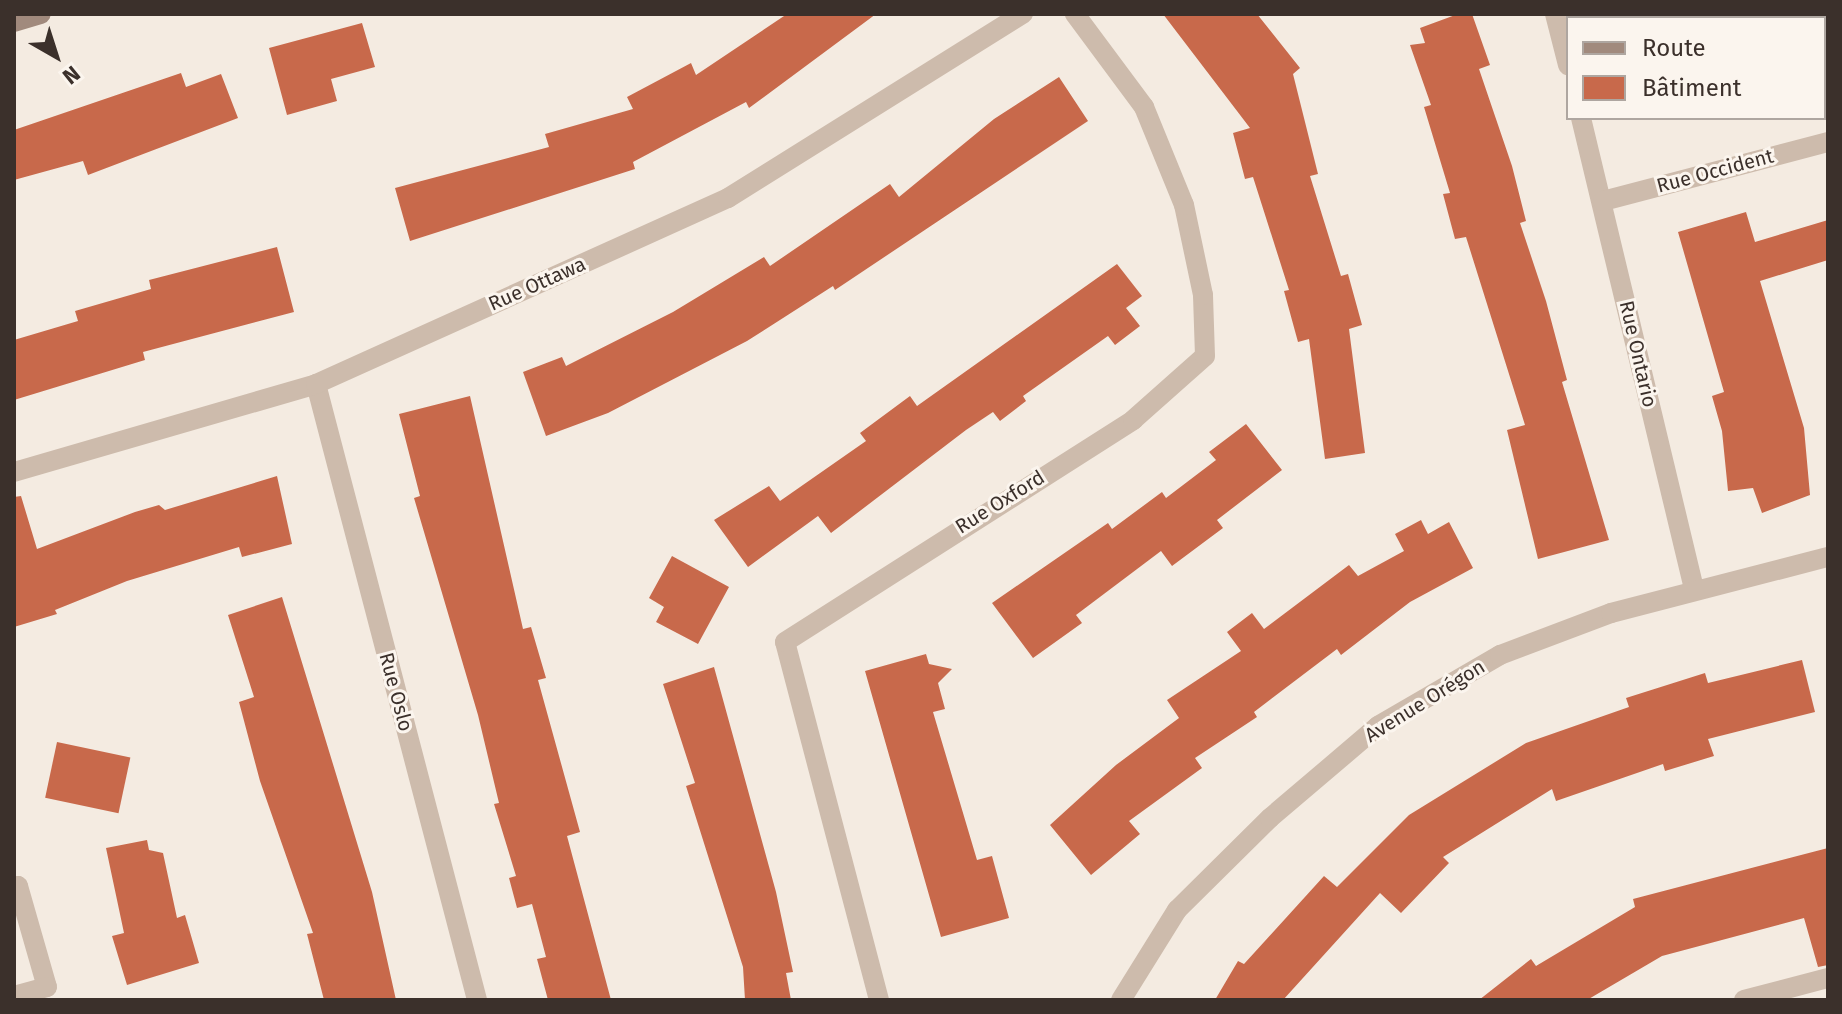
<!DOCTYPE html>
<meta charset="utf-8">
<style>
body{margin:0}
#map{position:relative;width:1842px;height:1014px;overflow:hidden;background:#f4ebe1;font-family:"Fira Sans",sans-serif}
div>[style]{position:absolute}
.building>*{inset:0;background:#c8694b;transform-origin:0 0}
.street>*{height:20px;margin:-10px;padding:0 10px;transform-origin:10px;border-radius:10px;background:#cdbbac}
.secondary>*{height:20px;margin:-10px;padding:0 10px;transform-origin:10px;border-radius:10px;background:#a18a7d}
span{translate:-50% -50%;white-space:nowrap;text-align:center;line-height:1.15;-webkit-text-stroke:6px #fbf5ee;paint-order:stroke}
.street-label{font-size:20px;color:#3b302b}
.frame{position:absolute;inset:0;border:16px solid #3b302b;pointer-events:none}
.legend{position:absolute;left:1566px;top:16px;width:260px;height:104px;box-sizing:border-box;background:#fbf5ee;border:2px solid #aea6a0;margin:0;padding:10px 14px;list-style:none;font-size:24px;color:#3b302b}
.legend li{display:flex;align-items:center;gap:16px;height:40px}
.legend b{width:40px;border:2px solid #aea6a0}
.north{position:absolute;left:16px;top:16px;width:80px;height:80px;-webkit-text-stroke:6px #fbf5ee;paint-order:stroke;rotate:141deg;font-size:22px;font-weight:700;line-height:32px;text-align:center;color:#3b302b}
.north::after{content:'';display:block;margin:auto;width:28px;height:36px;background:#3b302b;clip-path:polygon(50% 0,100% 100%,50% 72%,0 100%)}
</style>
<div id="map">
<div class="building">
<i style="clip-path:polygon(787px 14px,876px 14px,749px 108px,746px 102px,633px 162px,635px 169px,410px 241px,395px 188px,549px 147px,545px 134px,633px 109px,627px 97px,691px 63px,696px 75px)"></i>
<i style="clip-path:polygon(1163px 14px,1257px 14px,1300px 68px,1293px 74px,1318px 174px,1310px 176px,1341px 276px,1348px 274px,1362px 325px,1349px 329px,1365px 453px,1325px 459px,1309px 339px,1298px 342px,1284px 291px,1289px 290px,1253px 177px,1245px 179px,1233px 133px,1250px 128px)"></i>
<i style="clip-path:polygon(1458px 14px,1472px 14px,1490px 65px,1479px 69px,1512px 166px,1526px 221px,1520px 223px,1546px 301px,1567px 380px,1562px 382px,1609px 540px,1538px 559px,1507px 430px,1525px 425px,1466px 237px,1455px 239px,1443px 194px,1450px 193px,1424px 107px,1431px 105px,1410px 45px,1425px 43px,1420px 28px)"></i>
<i style="clip-path:polygon(362px 23px,375px 67px,331px 79px,337px 101px,287px 115px,269px 48px)"></i>
<i style="clip-path:polygon(181px 73px,186px 87px,221px 74px,238px 118px,88px 175px,83px 161px,14px 180px,14px 130px)"></i>
<i style="clip-path:polygon(1059px 77px,1088px 121px,835px 290px,833px 286px,747px 341px,608px 413px,546px 436px,523px 372px,562px 357px,566px 366px,673px 312px,764px 257px,770px 266px,890px 184px,899px 197px,994px 119px)"></i>
<i style="clip-path:polygon(1746px 212px,1755px 242px,1828px 220px,1828px 260px,1760px 281px,1804px 428px,1810px 495px,1762px 513px,1753px 488px,1728px 491px,1722px 431px,1712px 396px,1724px 392px,1678px 232px)"></i>
<i style="clip-path:polygon(277px 247px,294px 312px,143px 352px,145px 360px,14px 400px,14px 340px,78px 321px,75px 311px,151px 289px,149px 280px)"></i>
<i style="clip-path:polygon(1117px 264px,1142px 296px,1126px 308px,1140px 326px,1115px 345px,1108px 336px,1023px 396px,1026px 401px,1000px 421px,993px 412px,966px 430px,831px 533px,818px 516px,748px 567px,714px 520px,769px 486px,780px 501px,866px 441px,860px 433px,910px 396px,917px 406px)"></i>
<i style="clip-path:polygon(470px 396px,523px 629px,531px 627px,546px 678px,538px 680px,580px 832px,567px 836px,611px 1000px,548px 1000px,537px 959px,546px 957px,532px 904px,517px 908px,509px 878px,516px 876px,494px 804px,499px 803px,478px 715px,414px 498px,420px 496px,399px 414px)"></i>
<i style="clip-path:polygon(1246px 424px,1282px 470px,1217px 520px,1223px 528px,1172px 566px,1161px 551px,1076px 615px,1082px 623px,1033px 658px,992px 603px,1108px 523px,1112px 529px,1162px 492px,1166px 498px,1216px 460px,1209px 452px)"></i>
<i style="clip-path:polygon(277px 476px,292px 544px,242px 557px,239px 547px,127px 581px,55px 610px,57px 614px,14px 627px,14px 497px,21px 496px,37px 549px,135px 512px,159px 505px,165px 510px)"></i>
<i style="clip-path:polygon(1421px 520px,1428px 534px,1449px 522px,1473px 568px,1410px 602px,1341px 655px,1337px 649px,1254px 712px,1257px 717px,1195px 758px,1202px 768px,1129px 821px,1140px 834px,1091px 875px,1050px 825px,1116px 765px,1179px 718px,1167px 700px,1241px 651px,1227px 632px,1252px 613px,1264px 629px,1349px 565px,1358px 576px,1404px 551px,1395px 534px)"></i>
<i style="clip-path:polygon(672px 556px,729px 587px,698px 644px,656px 622px,664px 607px,649px 598px)"></i>
<i style="clip-path:polygon(282px 597px,372px 892px,396px 1000px,324px 1000px,307px 934px,313px 933px,260px 781px,239px 702px,254px 697px,228px 615px)"></i>
<i style="clip-path:polygon(926px 654px,929px 664px,952px 669px,938px 683px,945px 709px,933px 712px,977px 860px,992px 856px,1009px 918px,941px 937px,865px 671px)"></i>
<i style="clip-path:polygon(1802px 660px,1815px 712px,1708px 739px,1714px 756px,1665px 771px,1663px 764px,1556px 801px,1552px 789px,1443px 857px,1449px 863px,1401px 913px,1380px 893px,1283px 1000px,1215px 1000px,1238px 961px,1244px 964px,1324px 876px,1337px 887px,1409px 815px,1526px 743px,1629px 707px,1626px 698px,1705px 673px,1708px 683px)"></i>
<i style="clip-path:polygon(714px 667px,776px 892px,793px 972px,786px 973px,791px 1000px,745px 1000px,743px 967px,686px 786px,695px 783px,663px 684px)"></i>
<i style="left:57px;top:742px;width:75px;height:57px;rotate:12deg"></i>
<i style="clip-path:polygon(147px 840px,149px 850px,163px 853px,177px 918px,185px 915px,199px 963px,127px 985px,112px 936px,124px 933px,106px 848px)"></i>
<i style="clip-path:polygon(1828px 848px,1828px 965px,1818px 967px,1804px 918px,1662px 956px,1587px 1000px,1479px 1000px,1531px 959px,1536px 966px,1635px 907px,1633px 899px)"></i>
</div>
<div class="street">
<i style="left:1555px;top:14px;width:53px;rotate:75.7deg"></i>
<i style="left:1581px;top:118px;width:485px;rotate:76.5deg"></i>
<i style="left:1603px;top:201px;width:233px;rotate:-14.7deg"></i>
<i style="left:316px;top:384px;width:637px;rotate:75.35deg"></i>
<i style="left:14px;top:472px;width:315px;rotate:-16.2deg"></i>
<i style="left:316px;top:384px;width:452px;rotate:-24.3deg"></i>
<i style="left:728px;top:198px;width:348px;rotate:-32deg"></i>
<i style="left:14px;top:887px;width:4px;rotate:-14deg"></i>
<i style="left:18px;top:886px;width:105px;rotate:74deg"></i>
<i style="left:47px;top:987px;width:34px;rotate:165deg"></i>
<i style="left:879px;top:1000px;width:370px;rotate:-104.7deg"></i>
<i style="left:785px;top:642px;width:413px;rotate:-32.5deg"></i>
<i style="left:1133px;top:420px;width:96px;rotate:-41.6deg"></i>
<i style="left:1205px;top:356px;width:61px;rotate:-91.9deg"></i>
<i style="left:1203px;top:295px;width:92px;rotate:-101.9deg"></i>
<i style="left:1184px;top:205px;width:106px;rotate:-112.2deg"></i>
<i style="left:1144px;top:107px;width:116px;rotate:-126.6deg"></i>
<i style="left:1121px;top:1000px;width:106px;rotate:-58.1deg"></i>
<i style="left:1177px;top:910px;width:131px;rotate:-44.7deg"></i>
<i style="left:1270px;top:818px;width:142px;rotate:-40.4deg"></i>
<i style="left:1378px;top:726px;width:141px;rotate:-30.2deg"></i>
<i style="left:1500px;top:655px;width:119px;rotate:-20.7deg"></i>
<i style="left:1611px;top:613px;width:224px;rotate:-14.5deg"></i>
<i style="left:1744px;top:1000px;width:87px;rotate:-14.7deg"></i>
</div>
<div class="secondary">
<i style="left:14px;top:22px;width:28px;rotate:-17deg"></i>
</div>
<div class="street-label">
<span style="left:1715px;top:171px;rotate:-15deg">Rue Occident</span>
<span style="left:537px;top:284px;rotate:-24deg">Rue Ottawa</span>
<span style="left:1638px;top:354px;rotate:77deg">Rue Ontario</span>
<span style="left:1000px;top:502px;rotate:-32deg">Rue Oxford</span>
<span style="left:396px;top:692px;rotate:75deg">Rue Oslo</span>
<span style="left:1425px;top:701px;rotate:-32deg">Avenue Orégon</span>
</div>
<div class="frame"></div>
<ul class="legend">
<li><b style="height:10px;background:#a18a7d"></b>Route</li>
<li><b style="height:22px;background:#c8694b"></b>Bâtiment</li>
</ul>
<div class="north">N</div>
</div>
